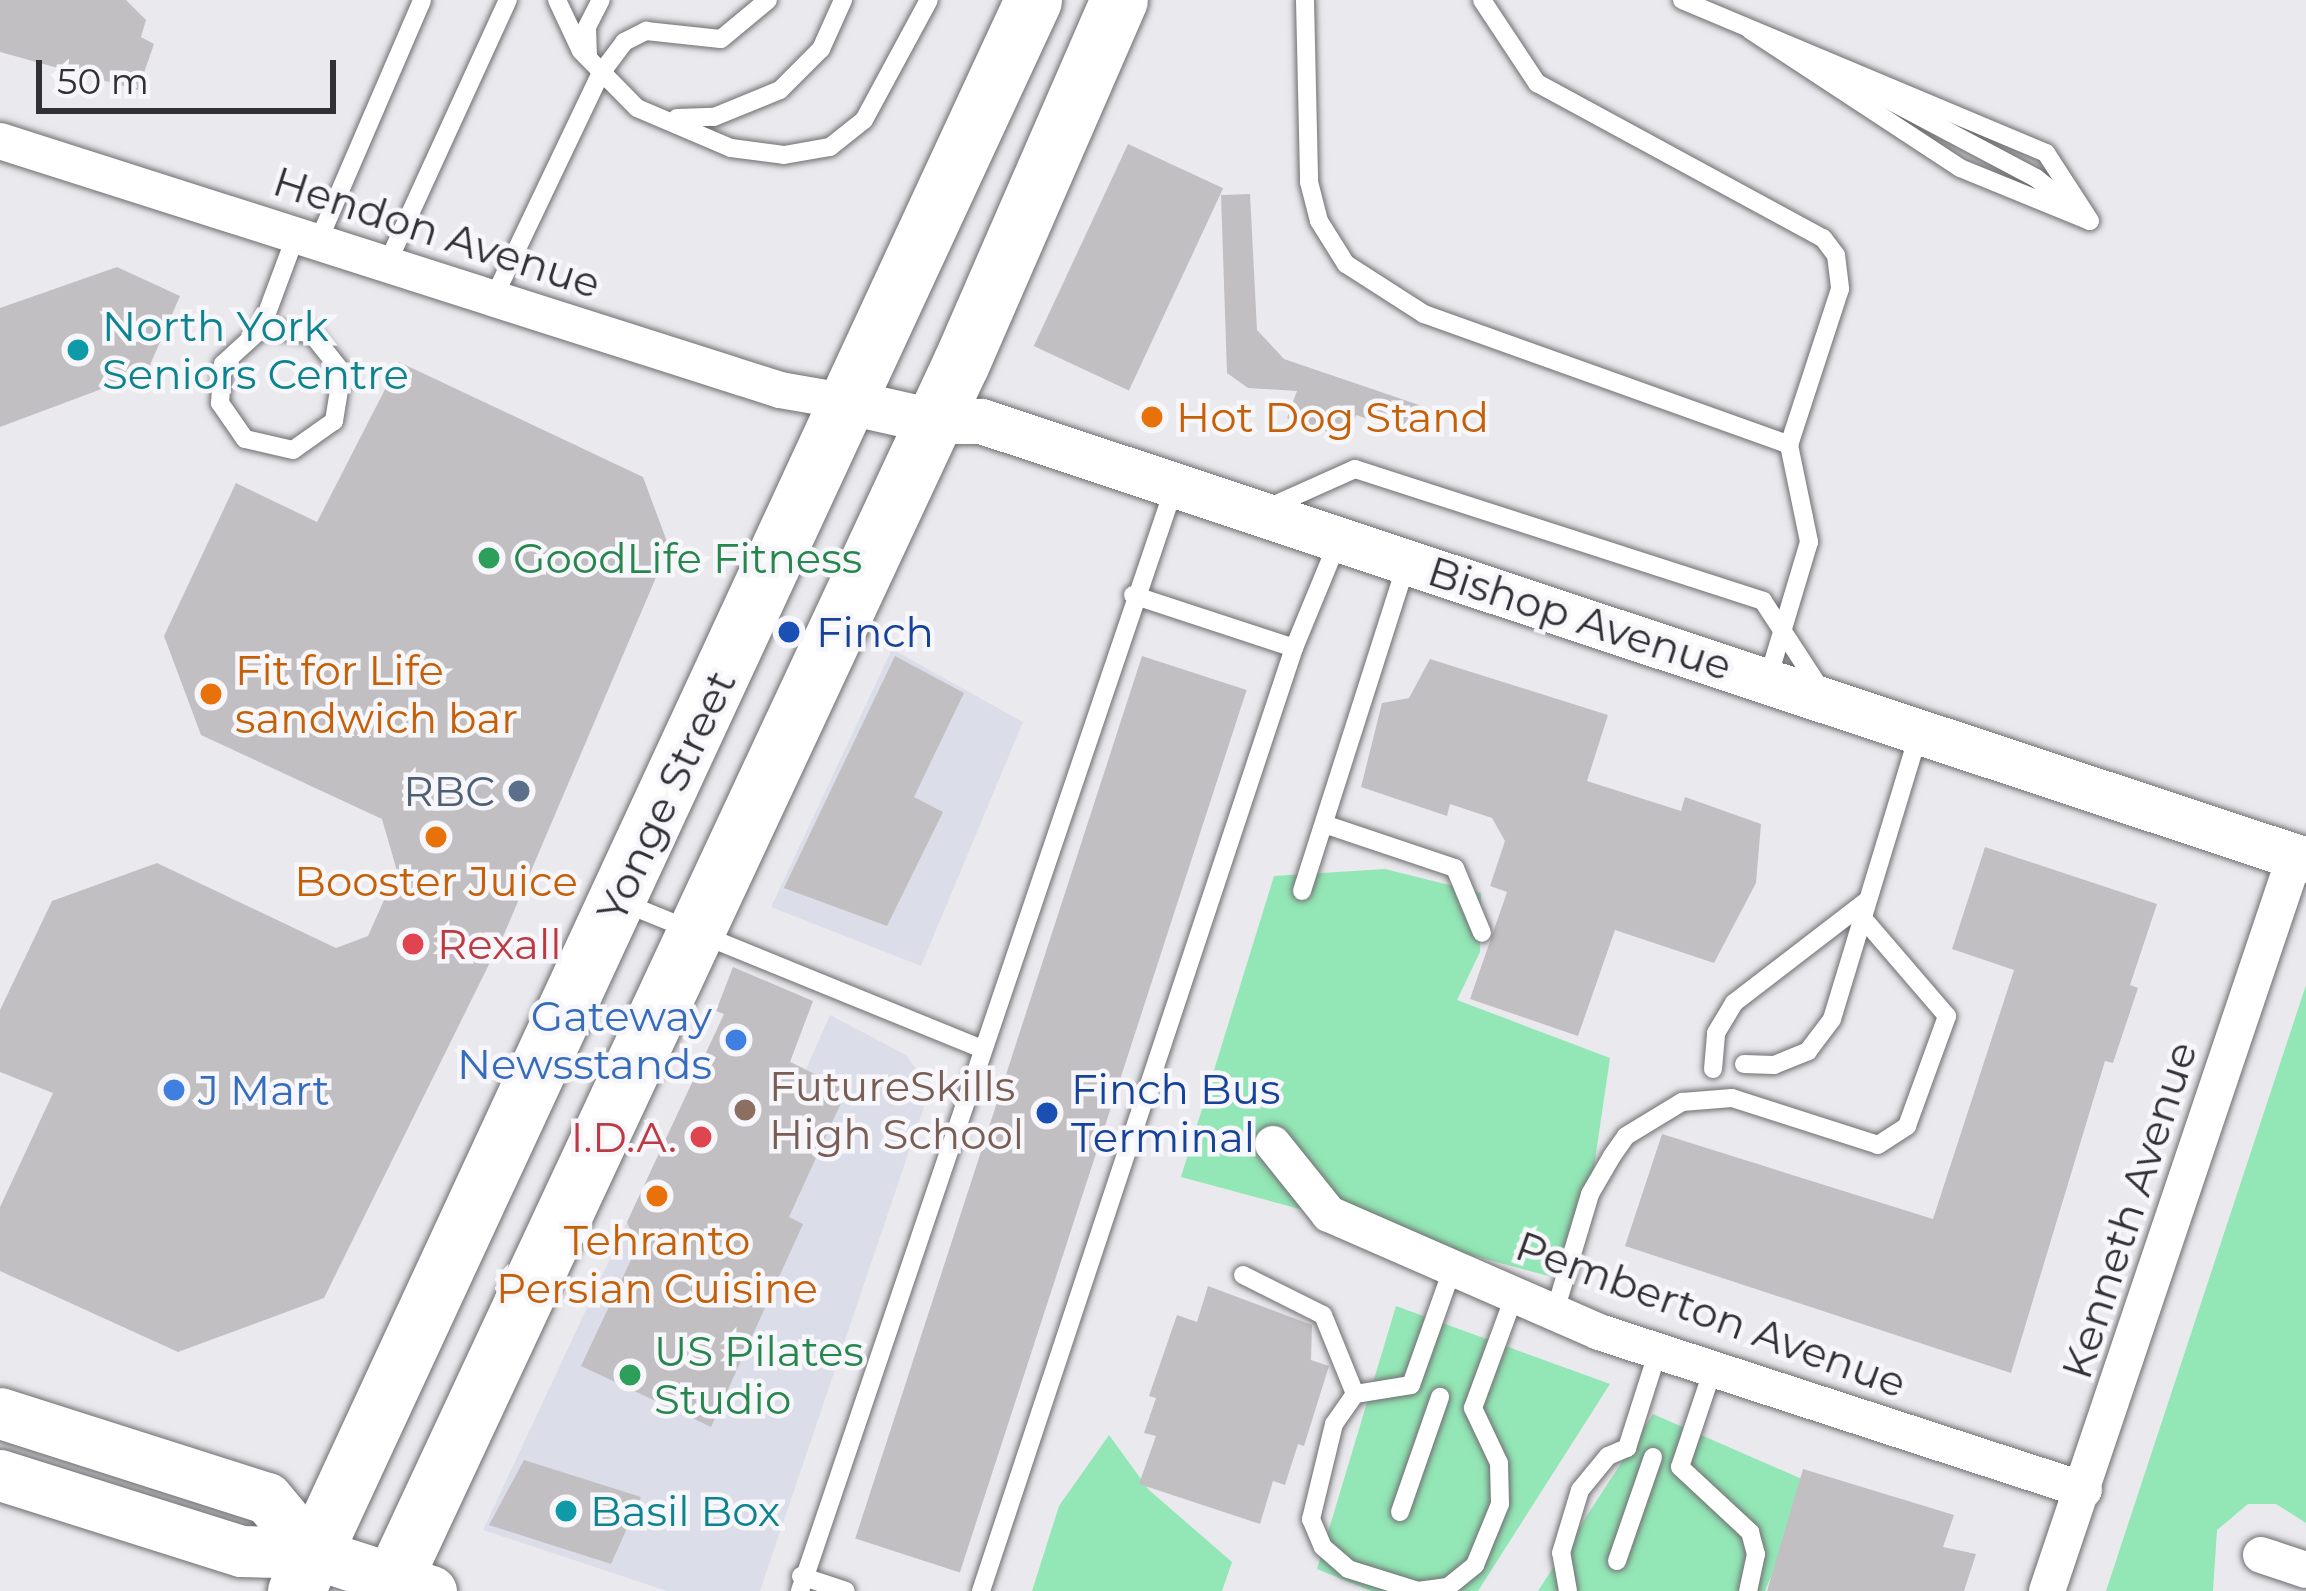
<!DOCTYPE html>
<style>
body{margin:0}
#map{position:relative;width:2306px;height:1591px;overflow:hidden;background:#eaeaee;font-family:Montserrat,sans-serif}
div>[style]{position:absolute}
.built>*{inset:0;background:#dbdde8}
.green>*{inset:0;background:#93e6b5}
.building>*{inset:0;background:#c2bfc2;transform-origin:0 0}
.roads{filter:drop-shadow(0 0 3px #6e6e71) drop-shadow(0 0 3px #6e6e71)}
.service>*{height:18px;margin:-9px;padding:0 9px;transform-origin:9px;border-radius:9px;background:#fff}
.minor>*{height:36px;margin:-18px;padding:0 18px;transform-origin:18px;border-radius:18px;background:#fff}
.tertiary>*{height:45px;margin:-22.5px;padding:0 22.5px;transform-origin:22.5px;border-radius:22.5px;background:#fff}
.secondary>*{height:51px;margin:-25.5px;padding:0 25.5px;transform-origin:25.5px;border-radius:25.5px;background:#fff}
.primary>*{height:57px;margin:-28.5px;padding:0 28.5px;transform-origin:28.5px;border-radius:28.5px;background:#fff}
.dots>*{width:33px;height:33px;translate:-50% -50%;box-sizing:border-box;border:6px solid #f7f7fb;border-radius:50%}
span{translate:-50% -50%;white-space:nowrap;text-align:center;line-height:1.15;-webkit-text-stroke:9px #f7f7fb;paint-order:stroke}
.street-label{font-size:42px;color:#313133}
.culture-label{font-size:42px;color:#0d838f}
.left{translate:0 -50%;text-align:left}
.food-label{font-size:42px;color:#c56008}
.leisure-label{font-size:42px;color:#27864d}
.transit-label{font-size:42px;color:#164399}
.service-label{font-size:42px;color:#4e5e75}
.right{translate:-100% -50%;text-align:right}
.health-label{font-size:42px;color:#be3a42}
.shop-label{font-size:42px;color:#366cbe}
.education-label{font-size:42px;color:#785e54}
.scale{position:absolute;left:36px;top:60px;width:300px;height:54px;box-sizing:border-box;border:6px solid #313133;border-top:0;padding-left:15px;font-size:36px;line-height:42px;white-space:nowrap;color:#313133;-webkit-text-stroke:9px #f7f7fb;paint-order:stroke}
</style>
<div id="map">
<div class="built">
<i style="clip-path:polygon(892px 649px,1023px 722px,921px 966px,771px 907px)"></i>
<i style="clip-path:polygon(830px 1015px,906px 1055px,919px 1073px,924px 1107px,760px 1591px,667px 1591px,483px 1530px,718px 1028px,806px 1069px)"></i>
</div>
<div class="green">
<i style="clip-path:polygon(1385px 869px,1481px 893px,1480px 952px,1457px 1000px,1610px 1058px,1590px 1194px,1552px 1277px,1181px 1177px,1274px 876px)"></i>
<i style="clip-path:polygon(2306px 985px,2306px 1523px,2276px 1504px,2248px 1504px,2217px 1530px,2213px 1591px,2106px 1591px)"></i>
<i style="clip-path:polygon(1396px 1306px,1610px 1384px,1478px 1591px,1371px 1591px,1317px 1569px)"></i>
<i style="clip-path:polygon(1653px 1414px,1811px 1483px,1765px 1591px,1538px 1591px)"></i>
<i style="clip-path:polygon(1109px 1435px,1149px 1490px,1232px 1562px,1222px 1591px,1032px 1591px,1059px 1506px)"></i>
</div>
<div class="building">
<i style="clip-path:polygon(0 0,126px 0,146px 20px,141px 37px,154px 44px,138px 90px,0 52px)"></i>
<i style="left:1128px;top:144px;width:105px;height:223px;rotate:25deg"></i>
<i style="clip-path:polygon(1250px 194px,1257px 330px,1284px 359px,1422px 406px,1413px 434px,1356px 415px,1348px 439px,1287px 418px,1297px 391px,1248px 388px,1227px 373px,1221px 195px)"></i>
<i style="clip-path:polygon(117px 267px,180px 296px,147px 372px,0 427px,0 308px)"></i>
<i style="clip-path:polygon(399px 362px,643px 477px,669px 547px,505px 932px,324px 1298px,178px 1352px,0 1271px,0 1207px,53px 1093px,0 1072px,0 1010px,52px 901px,157px 863px,336px 948px,368px 936px,397px 871px,382px 819px,201px 735px,164px 636px,236px 483px,317px 522px)"></i>
<i style="clip-path:polygon(895px 656px,964px 693px,914px 797px,943px 812px,887px 926px,784px 888px)"></i>
<i style="left:1142px;top:656px;width:110px;height:928px;rotate:18deg"></i>
<i style="clip-path:polygon(1430px 659px,1608px 715px,1587px 781px,1681px 811px,1685px 797px,1761px 824px,1756px 883px,1714px 963px,1615px 930px,1578px 1036px,1470px 999px,1507px 892px,1490px 886px,1505px 841px,1492px 818px,1450px 804px,1447px 816px,1361px 787px,1382px 703px,1409px 698px)"></i>
<i style="clip-path:polygon(1985px 847px,2157px 904px,2130px 985px,2138px 988px,2113px 1063px,2105px 1061px,2011px 1373px,1625px 1246px,1662px 1134px,1933px 1219px,2014px 970px,1952px 949px)"></i>
<i style="clip-path:polygon(733px 967px,813px 1001px,790px 1062px,847px 1090px,789px 1217px,803px 1224px,711px 1427px,581px 1366px,637px 1247px,627px 1222px,724px 1014px,716px 1011px)"></i>
<i style="clip-path:polygon(1208px 1286px,1312px 1325px,1311px 1360px,1329px 1366px,1304px 1446px,1298px 1444px,1285px 1485px,1273px 1481px,1260px 1524px,1139px 1484px,1156px 1436px,1144px 1433px,1156px 1398px,1149px 1396px,1177px 1315px,1197px 1322px)"></i>
<i style="clip-path:polygon(524px 1460px,641px 1497px,611px 1564px,489px 1525px)"></i>
<i style="clip-path:polygon(1803px 1469px,1954px 1515px,1943px 1547px,1976px 1554px,1964px 1591px,1767px 1591px)"></i>
</div>
<div class="roads">
<div class="service">
<i style="left:557px;top:0;width:56px;rotate:64.8deg"></i>
<i style="left:581px;top:51px;width:80px;rotate:45.5deg"></i>
<i style="left:637px;top:108px;width:102px;rotate:23.1deg"></i>
<i style="left:731px;top:148px;width:53px;rotate:7.5deg"></i>
<i style="left:784px;top:155px;width:47px;rotate:-9.9deg"></i>
<i style="left:830px;top:147px;width:43px;rotate:-38.5deg"></i>
<i style="left:864px;top:120px;width:136px;rotate:-61.6deg"></i>
<i style="left:1305px;top:0;width:182px;rotate:88.7deg"></i>
<i style="left:1309px;top:182px;width:40px;rotate:75.6deg"></i>
<i style="left:1319px;top:221px;width:51px;rotate:57.9deg"></i>
<i style="left:1346px;top:264px;width:93px;rotate:32.7deg"></i>
<i style="left:1424px;top:314px;width:388px;rotate:19.7deg"></i>
<i style="left:1482px;top:0;width:100px;rotate:56.5deg"></i>
<i style="left:1537px;top:83px;width:325px;rotate:28.5deg"></i>
<i style="left:1823px;top:238px;width:21px;rotate:53deg"></i>
<i style="left:1836px;top:255px;width:34px;rotate:83deg"></i>
<i style="left:1840px;top:289px;width:164px;rotate:108.1deg"></i>
<i style="left:1789px;top:445px;width:99px;rotate:78.3deg"></i>
<i style="left:1809px;top:542px;width:143px;rotate:106.7deg"></i>
<i style="left:1682px;top:0;width:395px;rotate:22.8deg"></i>
<i style="left:2046px;top:153px;width:81px;rotate:57.1deg"></i>
<i style="left:1750px;top:30px;width:251px;rotate:33.3deg"></i>
<i style="left:1960px;top:168px;width:140px;rotate:22.2deg"></i>
<i style="left:588px;top:57px;width:30px;rotate:-92deg"></i>
<i style="left:587px;top:27px;width:30px;rotate:-63deg"></i>
<i style="left:1815px;top:61px;width:250px;rotate:27.9deg"></i>
<i style="left:2036px;top:178px;width:53px;rotate:38.8deg"></i>
<i style="left:677px;top:118px;width:37px;rotate:-2deg"></i>
<i style="left:714px;top:117px;width:71px;rotate:-22.2deg"></i>
<i style="left:780px;top:90px;width:58px;rotate:-45deg"></i>
<i style="left:821px;top:49px;width:54px;rotate:-65.8deg"></i>
<i style="left:318px;top:242px;width:263px;rotate:-66.7deg"></i>
<i style="left:387px;top:264px;width:290px;rotate:-65.4deg"></i>
<i style="left:494px;top:297px;width:248px;rotate:-64.5deg"></i>
<i style="left:601px;top:73px;width:39px;rotate:-53deg"></i>
<i style="left:624px;top:42px;width:25px;rotate:-27deg"></i>
<i style="left:646px;top:31px;width:75px;rotate:6.1deg"></i>
<i style="left:721px;top:39px;width:61px;rotate:-39.7deg"></i>
<i style="left:261px;top:329px;width:50px;rotate:4.6deg"></i>
<i style="left:311px;top:333px;width:50px;rotate:51.5deg"></i>
<i style="left:342px;top:372px;width:50px;rotate:99.3deg"></i>
<i style="left:334px;top:421px;width:50px;rotate:144.7deg"></i>
<i style="left:293px;top:450px;width:49px;rotate:-167.1deg"></i>
<i style="left:245px;top:439px;width:44px;rotate:-124.8deg"></i>
<i style="left:220px;top:403px;width:39px;rotate:-86deg"></i>
<i style="left:223px;top:364px;width:52px;rotate:-42.6deg"></i>
<i style="left:261px;top:329px;width:100px;rotate:-69.6deg"></i>
<i style="left:1270px;top:507px;width:93px;rotate:-24.1deg"></i>
<i style="left:1355px;top:469px;width:429px;rotate:17.9deg"></i>
<i style="left:1763px;top:601px;width:104px;rotate:56.8deg"></i>
<i style="left:1133px;top:595px;width:169px;rotate:18.2deg"></i>
<i style="left:1324px;top:824px;width:138px;rotate:18.6deg"></i>
<i style="left:1455px;top:868px;width:70px;rotate:67.4deg"></i>
<i style="left:1302px;top:891px;width:346px;rotate:-72.3deg"></i>
<i style="left:622px;top:902px;width:386px;rotate:22.2deg"></i>
<i style="left:1744px;top:1064px;width:30px;rotate:2deg"></i>
<i style="left:1774px;top:1065px;width:37px;rotate:-22deg"></i>
<i style="left:1808px;top:1051px;width:40px;rotate:-53deg"></i>
<i style="left:1832px;top:1019px;width:303px;rotate:-73.1deg"></i>
<i style="left:1713px;top:1069px;width:36px;rotate:-85deg"></i>
<i style="left:1716px;top:1033px;width:35px;rotate:-59deg"></i>
<i style="left:1734px;top:1003px;width:165px;rotate:-37.6deg"></i>
<i style="left:1453px;top:1267px;width:125px;rotate:109.6deg"></i>
<i style="left:1411px;top:1385px;width:57px;rotate:170.9deg"></i>
<i style="left:1355px;top:1394px;width:37px;rotate:125deg"></i>
<i style="left:1334px;top:1424px;width:98px;rotate:103.6deg"></i>
<i style="left:1311px;top:1519px;width:30px;rotate:67deg"></i>
<i style="left:1323px;top:1547px;width:33px;rotate:41deg"></i>
<i style="left:1348px;top:1569px;width:73px;rotate:17.4deg"></i>
<i style="left:1418px;top:1591px;width:30px;rotate:-8deg"></i>
<i style="left:1448px;top:1587px;width:35px;rotate:-39deg"></i>
<i style="left:1475px;top:1565px;width:66px;rotate:-67.7deg"></i>
<i style="left:1500px;top:1504px;width:41px;rotate:-91.4deg"></i>
<i style="left:1499px;top:1463px;width:61px;rotate:-115.3deg"></i>
<i style="left:1473px;top:1408px;width:121px;rotate:-69.8deg"></i>
<i style="left:1243px;top:1275px;width:89px;rotate:26.6deg"></i>
<i style="left:1323px;top:1315px;width:85px;rotate:67.9deg"></i>
<i style="left:1555px;top:1311px;width:122px;rotate:-73.3deg"></i>
<i style="left:1590px;top:1194px;width:44px;rotate:-59.9deg"></i>
<i style="left:1612px;top:1156px;width:24px;rotate:-55deg"></i>
<i style="left:1626px;top:1136px;width:66px;rotate:-31.3deg"></i>
<i style="left:1682px;top:1102px;width:50px;rotate:-4.6deg"></i>
<i style="left:1732px;top:1098px;width:153px;rotate:17.8deg"></i>
<i style="left:1878px;top:1145px;width:35px;rotate:-33deg"></i>
<i style="left:1907px;top:1126px;width:117px;rotate:-70deg"></i>
<i style="left:1947px;top:1016px;width:132px;rotate:-130.7deg"></i>
<i style="left:1713px;top:1369px;width:103px;rotate:108.6deg"></i>
<i style="left:1680px;top:1467px;width:96px;rotate:42.9deg"></i>
<i style="left:1750px;top:1532px;width:23px;rotate:75deg"></i>
<i style="left:1756px;top:1554px;width:38px;rotate:102deg"></i>
<i style="left:1400px;top:1512px;width:122px;rotate:-70.8deg"></i>
<i style="left:1617px;top:1561px;width:110px;rotate:-70.9deg"></i>
<i style="left:801px;top:1576px;width:47px;rotate:18.4deg"></i>
<i style="left:800px;top:1591px;width:1165px;rotate:-71.27deg"></i>
<i style="left:981px;top:1591px;width:994px;rotate:-71.64deg"></i>
<i style="left:1294px;top:648px;width:118px;rotate:-67.6deg"></i>
<i style="left:1568px;top:1591px;width:39px;rotate:-100deg"></i>
<i style="left:1561px;top:1553px;width:66px;rotate:-73.2deg"></i>
<i style="left:1580px;top:1490px;width:44px;rotate:-50.5deg"></i>
<i style="left:1608px;top:1456px;width:21px;rotate:-23deg"></i>
<i style="left:1627px;top:1448px;width:102px;rotate:-72.3deg"></i>
</div>
<div class="minor">
<i style="left:0;top:141px;width:819px;rotate:17.7deg"></i>
<i style="left:780px;top:390px;width:70px;rotate:9.9deg"></i>
<i style="left:1273px;top:1144px;width:90px;rotate:51.3deg"></i>
<i style="left:1329px;top:1214px;width:295px;rotate:23.6deg"></i>
<i style="left:1599px;top:1332px;width:510px;rotate:18.04deg"></i>
<i style="left:2261px;top:1555px;width:47px;rotate:18.4deg"></i>
<i style="left:2047px;top:1591px;width:776px;rotate:-71.35deg"></i>
</div>
<div class="tertiary">
<i style="left:849px;top:402px;width:86px;rotate:12.7deg"></i>
<i style="left:933px;top:421px;width:48px"></i>
<i style="left:981px;top:421px;width:1396px;rotate:18.33deg"></i>
</div>
<div class="secondary">
<i style="left:0;top:1413px;width:280px;rotate:17.7deg"></i>
<i style="left:267px;top:1498px;width:72px;rotate:50.1deg"></i>
<i style="left:0;top:1475px;width:253px;rotate:17.5deg"></i>
<i style="left:241px;top:1551px;width:72px;rotate:1.6deg"></i>
<i style="left:313px;top:1553px;width:124px;rotate:17.9deg"></i>
</div>
<div class="primary">
<i style="left:296px;top:1591px;width:1753px;rotate:-65.14deg"></i>
<i style="left:388px;top:1591px;width:1355px;rotate:-64.99deg"></i>
<i style="left:961px;top:363px;width:396px;rotate:-66.5deg"></i>
</div>
</div>
<div class="dots">
<i style="left:78px;top:350px;background:#0f9aa8"></i>
<i style="left:1152px;top:417px;background:#e8710a"></i>
<i style="left:489px;top:558px;background:#2e9e5b"></i>
<i style="left:789px;top:632px;background:#1a4fb4"></i>
<i style="left:211px;top:694px;background:#e8710a"></i>
<i style="left:519px;top:791px;background:#5c6f8a"></i>
<i style="left:436px;top:837px;background:#e8710a"></i>
<i style="left:413px;top:944px;background:#e0444e"></i>
<i style="left:736px;top:1040px;background:#3f7fe0"></i>
<i style="left:174px;top:1090px;background:#3f7fe0"></i>
<i style="left:745px;top:1110px;background:#8d6e63"></i>
<i style="left:1047px;top:1113px;background:#1a4fb4"></i>
<i style="left:701px;top:1137px;background:#e0444e"></i>
<i style="left:657px;top:1196px;background:#e8710a"></i>
<i style="left:630px;top:1375px;background:#2e9e5b"></i>
<i style="left:566px;top:1511px;background:#0f9aa8"></i>
</div>
<div class="street-label">
<span style="left:437px;top:232px;rotate:18deg">Hendon Avenue</span>
<span style="left:1580px;top:618px;rotate:18deg">Bishop Avenue</span>
<span style="left:666px;top:796px;rotate:-65deg">Yonge Street</span>
<span style="left:2129px;top:1210px;rotate:-72deg">Kenneth Avenue</span>
<span style="left:1711px;top:1314px;rotate:20deg">Pemberton Avenue</span>
</div>
<div class="culture-label">
<span class="left" style="left:102px;top:350px">North York<br>Seniors Centre</span>
<span class="left" style="left:590px;top:1511px">Basil Box</span>
</div>
<div class="food-label">
<span class="left" style="left:1176px;top:417px">Hot Dog Stand</span>
<span class="left" style="left:235px;top:694px">Fit for Life<br>sandwich bar</span>
<span style="left:436px;top:881px">Booster Juice</span>
<span style="left:657px;top:1264px">Tehranto<br>Persian Cuisine</span>
</div>
<div class="leisure-label">
<span class="left" style="left:513px;top:558px">GoodLife Fitness</span>
<span class="left" style="left:654px;top:1375px">US Pilates<br>Studio</span>
</div>
<div class="transit-label">
<span class="left" style="left:816px;top:632px">Finch</span>
<span class="left" style="left:1071px;top:1113px">Finch Bus<br>Terminal</span>
</div>
<div class="service-label">
<span class="right" style="left:495px;top:791px">RBC</span>
</div>
<div class="health-label">
<span class="left" style="left:437px;top:944px">Rexall</span>
<span class="right" style="left:677px;top:1137px">I.D.A.</span>
</div>
<div class="shop-label">
<span class="right" style="left:712px;top:1040px">Gateway<br>Newsstands</span>
<span class="left" style="left:198px;top:1090px">J Mart</span>
</div>
<div class="education-label">
<span class="left" style="left:769px;top:1110px">FutureSkills<br>High School</span>
</div>
<div class="scale">50 m</div>
</div>
